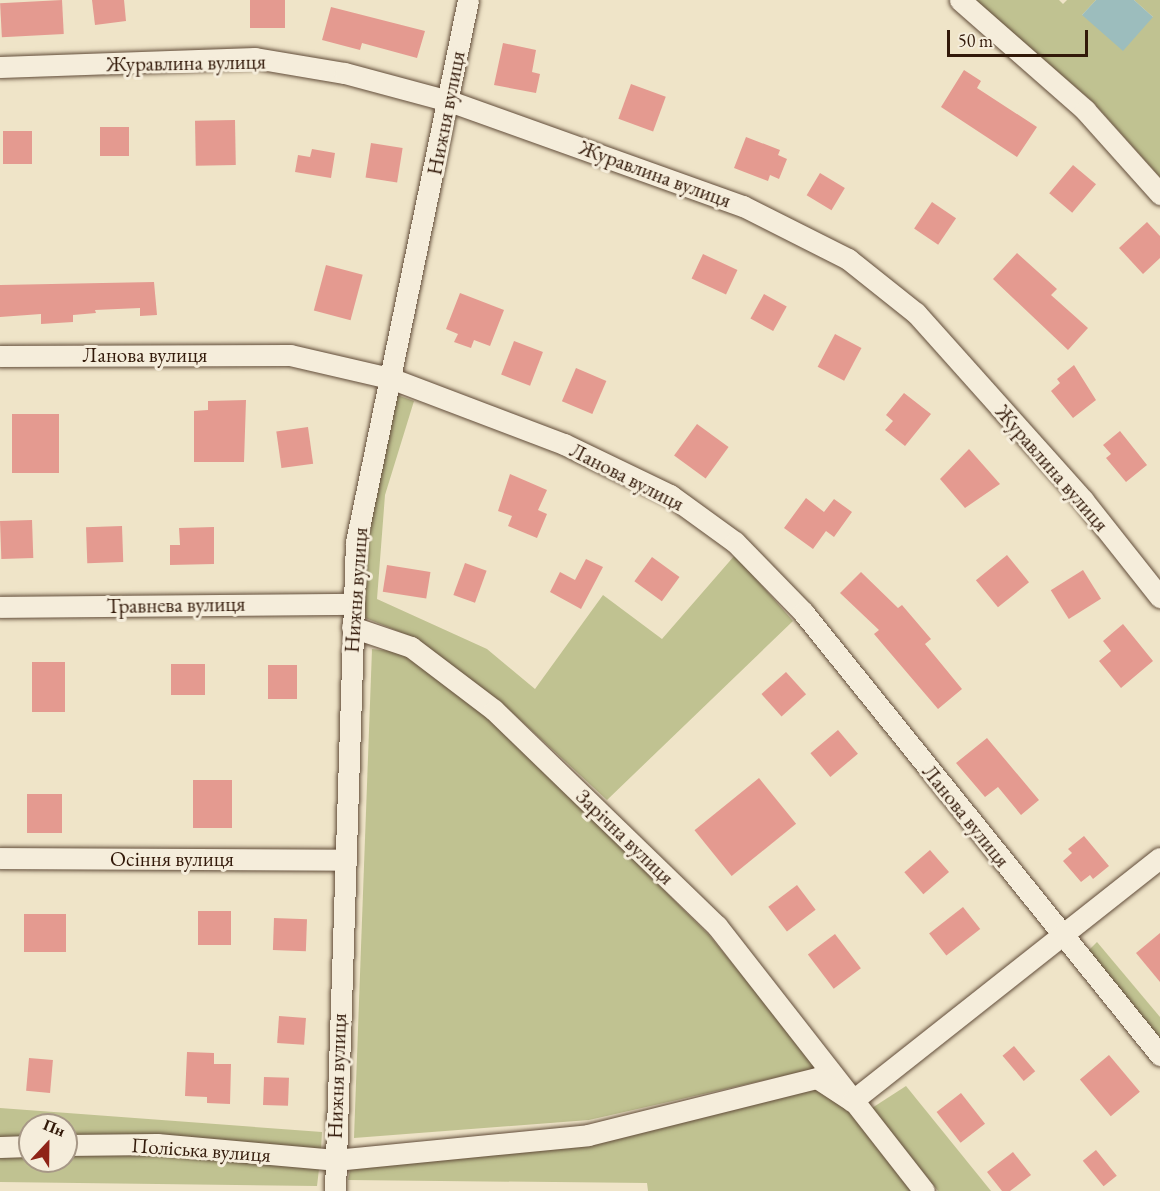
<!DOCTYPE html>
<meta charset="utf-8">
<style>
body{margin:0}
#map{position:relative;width:1160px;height:1191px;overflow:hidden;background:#efe4c8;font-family:"EB Garamond",serif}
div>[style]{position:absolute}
.green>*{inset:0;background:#c0c291}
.water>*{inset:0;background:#9cbdbd}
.building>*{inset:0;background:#e49a90;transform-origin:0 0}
.roads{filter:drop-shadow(0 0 2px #614c39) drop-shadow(0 0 2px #614c39)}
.street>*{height:21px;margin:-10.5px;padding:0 10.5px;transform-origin:10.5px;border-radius:10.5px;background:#f5eddb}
span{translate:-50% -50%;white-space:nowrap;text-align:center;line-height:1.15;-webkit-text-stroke:6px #f5eddb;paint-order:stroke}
.street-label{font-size:21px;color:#321909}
.north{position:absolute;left:18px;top:1113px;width:60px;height:60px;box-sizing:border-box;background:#f5eddb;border:2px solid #a79887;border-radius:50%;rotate:22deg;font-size:16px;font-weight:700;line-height:24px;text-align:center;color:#321909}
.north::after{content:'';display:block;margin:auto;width:21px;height:27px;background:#8f2418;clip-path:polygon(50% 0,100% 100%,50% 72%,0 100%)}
.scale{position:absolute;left:947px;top:30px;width:141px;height:27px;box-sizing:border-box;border:3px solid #321909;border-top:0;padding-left:8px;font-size:18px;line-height:21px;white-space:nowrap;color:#321909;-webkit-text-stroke:4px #f5eddb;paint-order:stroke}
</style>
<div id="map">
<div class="green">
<i style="clip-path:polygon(975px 0,1059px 0,1063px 4px,1067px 0,1096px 0,1082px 15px,1153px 17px,1134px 0,1160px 0,1160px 177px,1093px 102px)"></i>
<i style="clip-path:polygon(397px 395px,414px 401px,385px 495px,377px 599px,487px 649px,535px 689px,603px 595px,662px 639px,735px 555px,793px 621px,607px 800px,501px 702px,415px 638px,363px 617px,366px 541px)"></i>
<i style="clip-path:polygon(372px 649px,408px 653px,489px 716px,709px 935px,818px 1068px,589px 1120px,354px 1138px)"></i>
<i style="clip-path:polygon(1097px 942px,1160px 1017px,1160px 1040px,1087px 952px)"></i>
<i style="clip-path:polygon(906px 1086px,991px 1191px,938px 1191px,872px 1108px)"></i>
<i style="clip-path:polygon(816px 1088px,852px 1111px,914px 1191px,648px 1191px,647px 1183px,348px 1180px,351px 1166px)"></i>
<i style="clip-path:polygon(0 1108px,322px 1132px,321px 1150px,66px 1137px,66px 1125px,30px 1125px,30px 1138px,0 1138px)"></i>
<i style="clip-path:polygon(157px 1153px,319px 1169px,317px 1186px,0 1182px,0 1154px,30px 1154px,30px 1161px,66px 1161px,66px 1154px)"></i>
</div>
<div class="water">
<i style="clip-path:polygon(1096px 0,1134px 0,1153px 17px,1123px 51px,1082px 15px)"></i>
</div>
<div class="building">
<i style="left:62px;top:0;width:34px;height:62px;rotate:87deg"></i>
<i style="clip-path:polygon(92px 0,124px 0,126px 21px,95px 25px)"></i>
<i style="left:250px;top:0;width:35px;height:28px"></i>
<i style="clip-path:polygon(331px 7px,425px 31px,417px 58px,362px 43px,360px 50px,322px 40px)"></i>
<i style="clip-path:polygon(503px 43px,536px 50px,532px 72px,540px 74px,536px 93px,494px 85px)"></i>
<i style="clip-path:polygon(964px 70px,981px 81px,977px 88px,1037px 127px,1017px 157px,941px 107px)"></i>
<i style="left:631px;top:84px;width:37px;height:37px;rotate:20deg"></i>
<i style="left:235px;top:120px;width:45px;height:40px;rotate:89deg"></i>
<i style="left:129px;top:127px;width:29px;height:29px;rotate:90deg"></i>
<i style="left:3px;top:131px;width:29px;height:33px"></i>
<i style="clip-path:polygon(746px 137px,780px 150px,778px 155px,787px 159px,779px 179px,770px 175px,768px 181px,734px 168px)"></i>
<i style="left:371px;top:143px;width:32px;height:35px;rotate:9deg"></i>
<i style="clip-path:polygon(312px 149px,335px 153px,331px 178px,295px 172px,298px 155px,310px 157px)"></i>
<i style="left:1073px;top:165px;width:30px;height:37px;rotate:40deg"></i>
<i style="left:820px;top:173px;width:29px;height:26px;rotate:31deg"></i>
<i style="left:932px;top:202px;width:29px;height:32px;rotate:34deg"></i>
<i style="clip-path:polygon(1147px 222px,1160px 236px,1160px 258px,1143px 274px,1119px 248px)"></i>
<i style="clip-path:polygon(1017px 253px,1057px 289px,1051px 295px,1088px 328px,1068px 350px,993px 279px)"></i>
<i style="left:703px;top:254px;width:38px;height:27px;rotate:25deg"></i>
<i style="left:326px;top:265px;width:38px;height:47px;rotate:15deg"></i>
<i style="clip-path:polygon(154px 282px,157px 315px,140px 316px,140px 308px,95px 310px,96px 313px,73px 315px,73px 322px,41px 324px,41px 314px,0 317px,0 285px)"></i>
<i style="clip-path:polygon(460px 293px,504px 310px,490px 346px,474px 340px,471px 348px,454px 342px,458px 334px,446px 329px)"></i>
<i style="left:764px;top:294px;width:26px;height:28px;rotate:29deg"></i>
<i style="left:835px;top:334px;width:30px;height:37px;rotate:28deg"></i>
<i style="left:514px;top:341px;width:31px;height:36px;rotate:21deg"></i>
<i style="clip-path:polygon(1074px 365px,1096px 400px,1073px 418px,1051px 391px,1060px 383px,1057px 379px)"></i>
<i style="left:576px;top:368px;width:33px;height:36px;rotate:23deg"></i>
<i style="clip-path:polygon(904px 393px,931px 414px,905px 446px,885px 430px,893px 421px,886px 415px)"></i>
<i style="clip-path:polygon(246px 400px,244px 462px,194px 462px,194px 411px,208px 410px,208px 401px)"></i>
<i style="left:12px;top:414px;width:47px;height:59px"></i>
<i style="left:697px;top:424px;width:39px;height:39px;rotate:36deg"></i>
<i style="left:308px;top:427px;width:37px;height:32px;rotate:82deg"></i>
<i style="clip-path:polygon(1120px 431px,1147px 465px,1126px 482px,1106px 458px,1111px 454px,1103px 445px)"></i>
<i style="clip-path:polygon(969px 449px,1000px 484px,965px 508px,940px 479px)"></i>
<i style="clip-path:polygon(510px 474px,547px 490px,538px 510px,547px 514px,537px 538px,508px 526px,512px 516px,498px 511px)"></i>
<i style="clip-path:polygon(806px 498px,824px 512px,834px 499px,852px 512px,834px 537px,826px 531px,813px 549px,784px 528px)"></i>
<i style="left:32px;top:520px;width:38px;height:32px;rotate:88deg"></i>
<i style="left:122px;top:526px;width:36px;height:36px;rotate:88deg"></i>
<i style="clip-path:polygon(214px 527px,214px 564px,170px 565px,170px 545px,180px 545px,179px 528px)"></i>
<i style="left:1007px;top:555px;width:35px;height:40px;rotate:51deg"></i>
<i style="left:652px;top:557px;width:34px;height:30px;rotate:36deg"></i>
<i style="clip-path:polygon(586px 559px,603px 567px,581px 609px,550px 592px,560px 572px,575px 580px)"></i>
<i style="left:465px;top:563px;width:23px;height:34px;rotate:20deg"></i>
<i style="left:387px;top:565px;width:44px;height:27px;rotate:9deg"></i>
<i style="left:1083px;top:570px;width:34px;height:38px;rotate:58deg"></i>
<i style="clip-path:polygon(861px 572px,898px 608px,902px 605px,931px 639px,925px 644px,962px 689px,938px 709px,874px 634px,879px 630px,840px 593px)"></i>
<i style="clip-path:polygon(1123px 624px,1153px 661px,1121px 688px,1099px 661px,1111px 651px,1103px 641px)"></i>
<i style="left:32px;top:662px;width:33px;height:50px"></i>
<i style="left:171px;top:664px;width:34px;height:31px"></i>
<i style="left:268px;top:665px;width:29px;height:34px"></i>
<i style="left:786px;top:672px;width:30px;height:33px;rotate:48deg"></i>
<i style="left:838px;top:730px;width:31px;height:36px;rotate:50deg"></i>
<i style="clip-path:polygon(987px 738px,1039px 800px,1021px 815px,998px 787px,985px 797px,956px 763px)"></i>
<i style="left:759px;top:778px;width:59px;height:83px;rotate:51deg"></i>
<i style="left:193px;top:780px;width:39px;height:48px"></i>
<i style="left:27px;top:794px;width:35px;height:39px"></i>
<i style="clip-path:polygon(1084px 836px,1109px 866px,1093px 879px,1090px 875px,1081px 882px,1063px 861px,1072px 853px,1068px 849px)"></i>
<i style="left:930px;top:850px;width:29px;height:34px;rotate:49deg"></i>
<i style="left:797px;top:885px;width:31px;height:36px;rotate:53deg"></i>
<i style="left:963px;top:907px;width:28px;height:43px;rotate:52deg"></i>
<i style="left:198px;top:911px;width:33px;height:34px"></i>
<i style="left:66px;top:914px;width:38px;height:42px;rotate:90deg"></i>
<i style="left:274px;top:918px;width:33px;height:32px;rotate:2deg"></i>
<i style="clip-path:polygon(1160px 933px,1160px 982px,1136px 953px)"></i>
<i style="left:835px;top:934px;width:43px;height:34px;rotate:53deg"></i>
<i style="left:279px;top:1016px;width:27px;height:27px;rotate:4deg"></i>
<i style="left:1014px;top:1046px;width:33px;height:15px;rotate:50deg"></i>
<i style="clip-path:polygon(187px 1052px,214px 1053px,214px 1064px,231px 1064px,230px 1104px,207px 1103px,207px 1097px,185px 1096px)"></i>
<i style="left:1109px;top:1055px;width:48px;height:38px;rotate:50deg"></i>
<i style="left:29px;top:1058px;width:24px;height:33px;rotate:5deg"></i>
<i style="left:264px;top:1077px;width:25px;height:28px;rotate:2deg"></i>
<i style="left:961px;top:1093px;width:39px;height:31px;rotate:52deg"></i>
<i style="left:1096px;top:1150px;width:33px;height:17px;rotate:51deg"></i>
<i style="clip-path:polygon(1013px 1152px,1031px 1175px,1010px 1191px,1002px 1191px,987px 1172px)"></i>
</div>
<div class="roads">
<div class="street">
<i style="left:960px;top:0;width:167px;rotate:41.3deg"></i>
<i style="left:1085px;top:110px;width:113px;rotate:48.2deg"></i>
<i style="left:0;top:67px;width:255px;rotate:-2deg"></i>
<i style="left:255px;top:58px;width:91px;rotate:9.5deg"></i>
<i style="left:345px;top:73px;width:108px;rotate:15.1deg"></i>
<i style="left:449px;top:101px;width:312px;rotate:19.7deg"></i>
<i style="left:743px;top:206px;width:118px;rotate:26.8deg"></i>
<i style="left:848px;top:259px;width:87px;rotate:38.5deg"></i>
<i style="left:916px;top:313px;width:251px;rotate:48.2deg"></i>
<i style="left:1083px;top:500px;width:124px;rotate:51.6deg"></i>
<i style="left:0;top:356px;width:290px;rotate:-0.2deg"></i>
<i style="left:290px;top:355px;width:103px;rotate:13deg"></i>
<i style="left:390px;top:378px;width:186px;rotate:20.8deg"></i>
<i style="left:564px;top:444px;width:118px;rotate:25.7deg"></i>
<i style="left:670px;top:495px;width:80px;rotate:35.9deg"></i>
<i style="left:735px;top:542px;width:98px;rotate:45.8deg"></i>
<i style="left:803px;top:612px;width:569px;rotate:51.14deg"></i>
<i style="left:0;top:607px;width:352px;rotate:-0.5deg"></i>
<i style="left:352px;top:627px;width:62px;rotate:18.7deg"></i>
<i style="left:411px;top:647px;width:104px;rotate:37.2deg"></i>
<i style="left:494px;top:710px;width:310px;rotate:44.1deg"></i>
<i style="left:717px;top:926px;width:336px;rotate:52deg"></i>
<i style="left:0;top:858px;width:343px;rotate:0.3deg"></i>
<i style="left:66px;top:1145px;width:91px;rotate:-0.6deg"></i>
<i style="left:157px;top:1144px;width:179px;rotate:5.1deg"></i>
<i style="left:335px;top:1160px;width:254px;rotate:-5.6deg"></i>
<i style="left:588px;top:1135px;width:236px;rotate:-14deg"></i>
<i style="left:817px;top:1078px;width:42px;rotate:33.3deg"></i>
<i style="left:852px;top:1101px;width:392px;rotate:-38.3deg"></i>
<i style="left:0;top:1147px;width:30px;rotate:-2deg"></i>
<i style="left:335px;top:1191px;width:649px;rotate:-88.15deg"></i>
<i style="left:356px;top:542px;width:553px;rotate:-78.32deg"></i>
</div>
</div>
<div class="street-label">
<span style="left:186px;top:63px;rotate:-1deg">Журавлина вулиця</span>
<span style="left:446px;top:113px;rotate:-79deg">Нижня вулиця</span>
<span style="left:655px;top:174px;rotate:20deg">Журавлина вулиця</span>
<span style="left:145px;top:355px">Ланова вулиця</span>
<span style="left:1052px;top:468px;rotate:49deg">Журавлина вулиця</span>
<span style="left:627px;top:477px;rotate:27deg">Ланова вулиця</span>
<span style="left:356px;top:590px;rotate:-86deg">Нижня вулиця</span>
<span style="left:176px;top:605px;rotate:-1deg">Травнева вулиця</span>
<span style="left:966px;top:816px;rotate:51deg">Ланова вулиця</span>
<span style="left:625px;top:837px;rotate:44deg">Зарічна вулиця</span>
<span style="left:172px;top:859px">Осіння вулиця</span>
<span style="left:337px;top:1076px;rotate:-88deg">Нижня вулиця</span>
<span style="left:201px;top:1150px;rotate:4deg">Поліська вулиця</span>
</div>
<div class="north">Пн</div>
<div class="scale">50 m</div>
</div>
